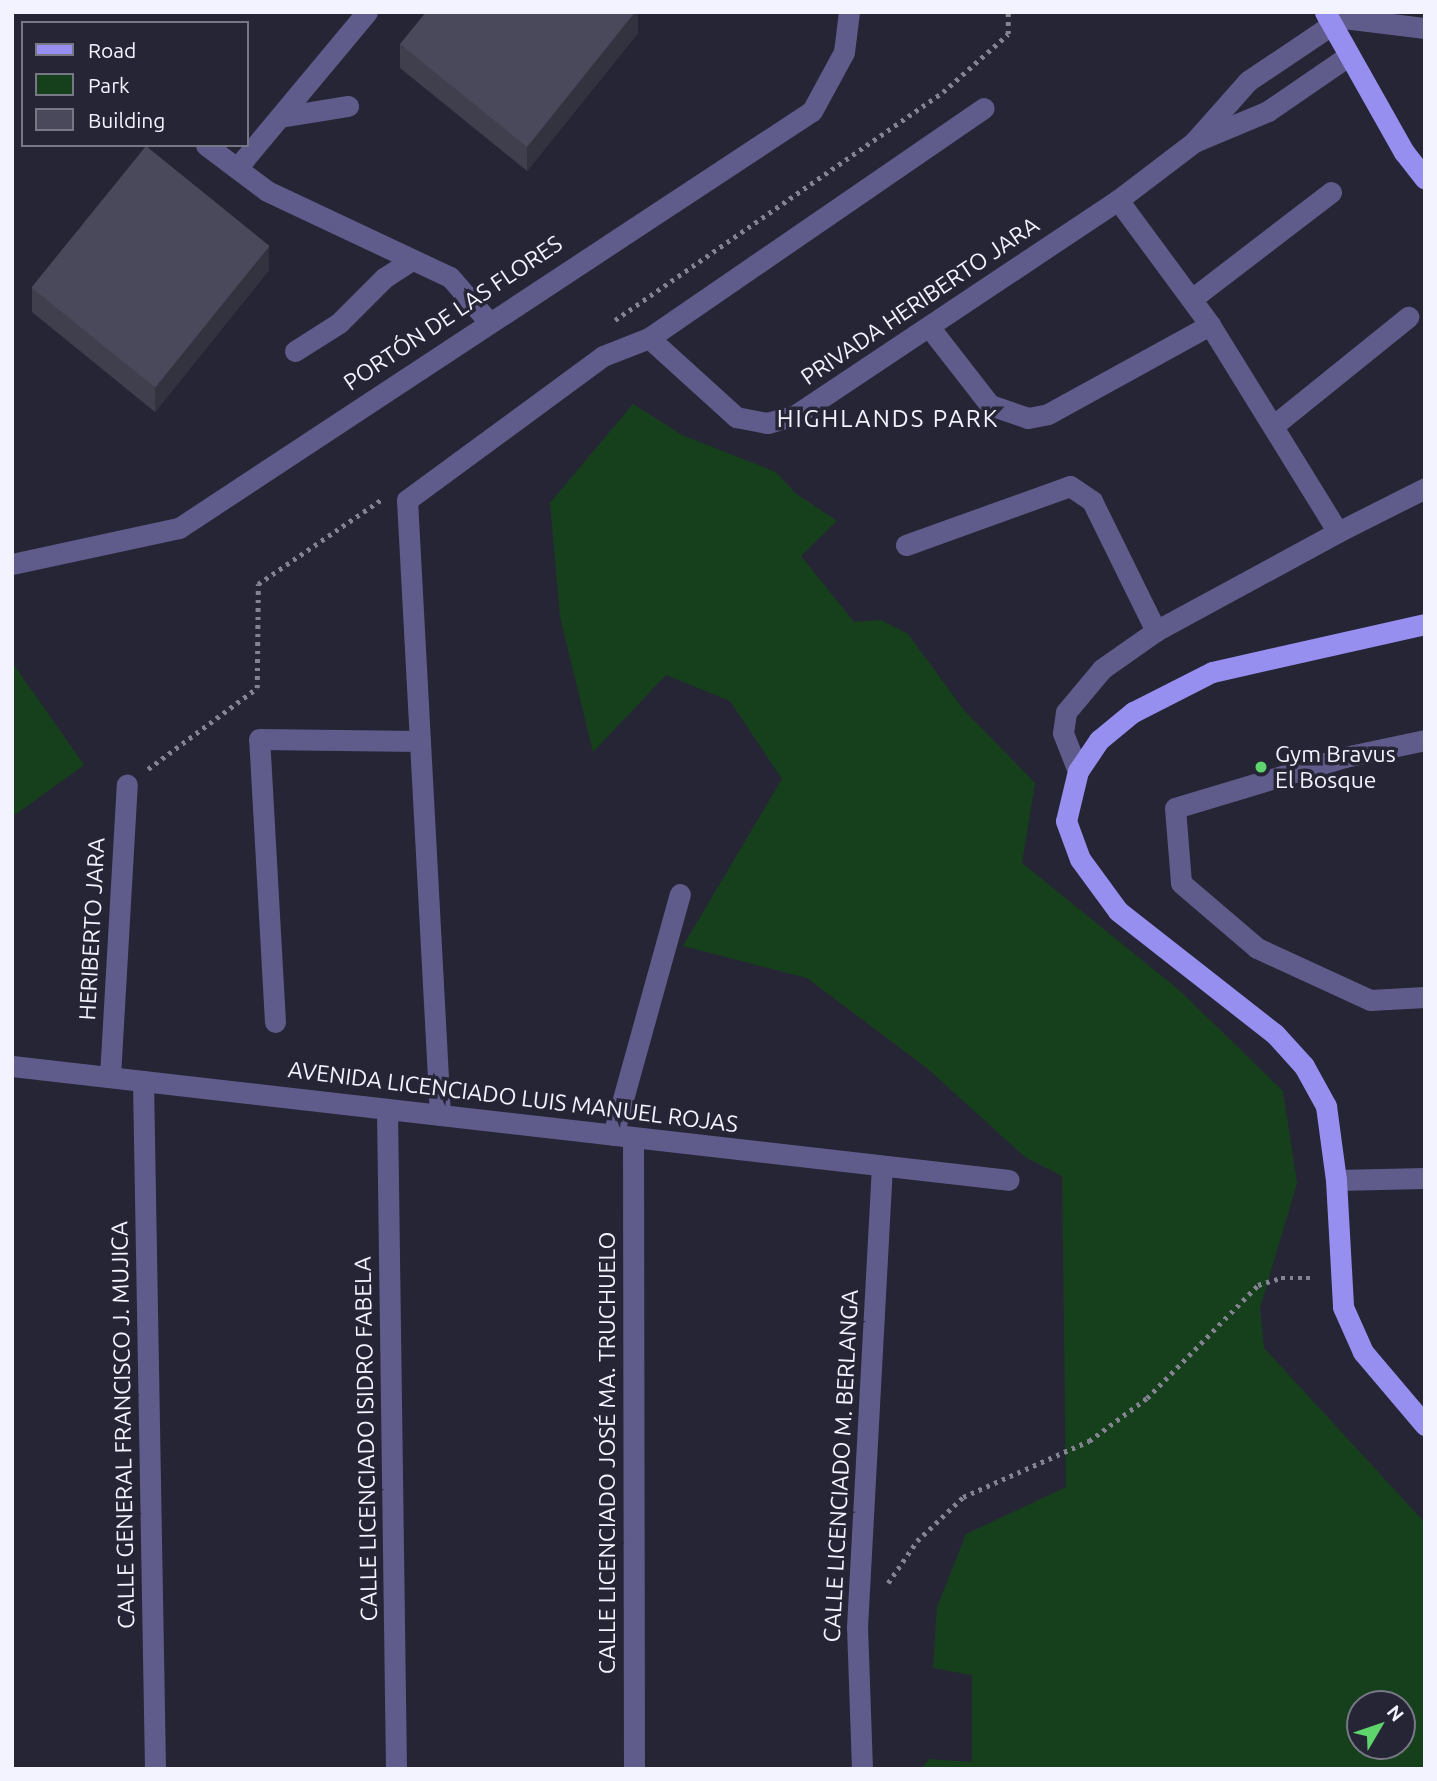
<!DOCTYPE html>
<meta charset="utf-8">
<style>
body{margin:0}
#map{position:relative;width:1437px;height:1781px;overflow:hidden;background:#262536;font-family:Ubuntu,sans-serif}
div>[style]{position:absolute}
.green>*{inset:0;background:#16401b}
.path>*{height:4.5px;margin-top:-2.25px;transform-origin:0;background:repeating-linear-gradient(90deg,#838391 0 3.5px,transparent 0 8.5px)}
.minor>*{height:21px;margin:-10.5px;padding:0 10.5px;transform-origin:10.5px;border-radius:10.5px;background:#5f5c8b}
.major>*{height:21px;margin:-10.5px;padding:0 10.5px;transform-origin:10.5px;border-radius:10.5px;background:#978ff0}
.wall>*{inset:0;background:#3f3f4e}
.shaded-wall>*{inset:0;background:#333340}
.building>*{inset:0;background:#49495b;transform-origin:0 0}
.dots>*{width:19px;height:19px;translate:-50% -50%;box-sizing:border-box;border:4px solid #262536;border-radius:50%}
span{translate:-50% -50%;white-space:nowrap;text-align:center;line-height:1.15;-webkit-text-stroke:7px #262536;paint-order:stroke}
.street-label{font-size:23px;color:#f2f3fe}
.poi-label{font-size:23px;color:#f2f3fe}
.left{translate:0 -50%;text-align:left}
.neighbourhood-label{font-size:24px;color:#f2f3fe;letter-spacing:2px}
.frame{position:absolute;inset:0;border:14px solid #f2f3fe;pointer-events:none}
.legend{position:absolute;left:21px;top:21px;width:228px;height:126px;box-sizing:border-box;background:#262536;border:2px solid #787786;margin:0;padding:9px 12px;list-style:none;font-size:21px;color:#f2f3fe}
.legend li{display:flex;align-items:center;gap:14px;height:35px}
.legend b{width:35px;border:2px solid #787786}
.north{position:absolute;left:1346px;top:1690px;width:70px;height:70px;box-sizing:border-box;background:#262536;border:2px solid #787786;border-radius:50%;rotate:51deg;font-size:19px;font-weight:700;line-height:28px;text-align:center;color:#f2f3fe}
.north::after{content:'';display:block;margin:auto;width:24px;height:32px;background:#5dd56c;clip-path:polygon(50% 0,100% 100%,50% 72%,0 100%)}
</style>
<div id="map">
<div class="green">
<i style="clip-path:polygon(evenodd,633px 404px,682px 435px,776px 472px,795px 493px,837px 521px,801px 556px,854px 622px,881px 620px,908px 634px,963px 709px,1035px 783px,1022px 863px,1179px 990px,1283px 1091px,1297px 1183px,1260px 1308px,1264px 1348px,1425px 1523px,1425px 1769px,921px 1769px,929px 1759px,972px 1762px,972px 1675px,933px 1668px,937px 1607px,966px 1534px,1066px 1487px,1062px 1176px,1025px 1157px,928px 1069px,807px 978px,683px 946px,782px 779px,730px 701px,666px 675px,593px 752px,560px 617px,550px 503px,633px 404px,1360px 1704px,1402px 1704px,1402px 1746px,1360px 1746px,1360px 1704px)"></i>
<i style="clip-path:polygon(12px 662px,84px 765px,12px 817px)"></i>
</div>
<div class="path">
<i style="left:615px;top:320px;width:399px;rotate:-34.8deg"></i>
<i style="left:943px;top:92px;width:87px;rotate:-41.7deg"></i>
<i style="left:1008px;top:34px;width:22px;rotate:-90deg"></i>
<i style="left:148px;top:769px;width:136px;rotate:-36.6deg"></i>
<i style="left:257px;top:688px;width:104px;rotate:-89.4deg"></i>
<i style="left:258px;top:584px;width:150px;rotate:-34.4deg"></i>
<i style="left:888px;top:1583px;width:51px;rotate:-55.4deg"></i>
<i style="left:917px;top:1541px;width:64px;rotate:-43.7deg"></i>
<i style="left:963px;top:1497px;width:138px;rotate:-24deg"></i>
<i style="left:1089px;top:1441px;width:72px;rotate:-36.6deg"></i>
<i style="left:1147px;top:1398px;width:158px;rotate:-45.5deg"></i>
<i style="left:1258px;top:1285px;width:24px;rotate:-17deg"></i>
<i style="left:1281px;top:1278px;width:33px"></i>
</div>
<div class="minor">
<i style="left:1327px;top:16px;width:99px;rotate:7deg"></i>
<i style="left:280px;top:117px;width:69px;rotate:-9.2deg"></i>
<i style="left:1194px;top:142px;width:80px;rotate:-22.7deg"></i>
<i style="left:1268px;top:111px;width:97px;rotate:-34.5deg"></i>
<i style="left:206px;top:145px;width:76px;rotate:37deg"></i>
<i style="left:267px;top:191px;width:202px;rotate:25.2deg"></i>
<i style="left:450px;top:277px;width:58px;rotate:49.2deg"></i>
<i style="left:237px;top:168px;width:203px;rotate:-50.2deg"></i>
<i style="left:1118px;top:200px;width:155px;rotate:53.6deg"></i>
<i style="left:1193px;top:298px;width:174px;rotate:-37.5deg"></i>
<i style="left:930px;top:328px;width:98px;rotate:52.1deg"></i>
<i style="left:990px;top:405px;width:40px;rotate:18.9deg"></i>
<i style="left:1028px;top:418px;width:20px;rotate:-11deg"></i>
<i style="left:1048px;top:414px;width:185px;rotate:-28.8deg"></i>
<i style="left:1210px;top:325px;width:243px;rotate:58.3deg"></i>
<i style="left:1338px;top:532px;width:207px;rotate:151.5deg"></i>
<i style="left:1156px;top:631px;width:66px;rotate:144.9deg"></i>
<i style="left:1102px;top:669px;width:56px;rotate:129.9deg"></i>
<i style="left:1066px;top:712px;width:21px;rotate:98deg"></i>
<i style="left:1063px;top:733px;width:41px;rotate:68.5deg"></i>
<i style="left:649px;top:338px;width:406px;rotate:-34.5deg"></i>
<i style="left:295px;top:351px;width:52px;rotate:-32.5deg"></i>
<i style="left:339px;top:323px;width:64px;rotate:-45deg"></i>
<i style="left:384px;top:278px;width:33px;rotate:-33deg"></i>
<i style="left:1273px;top:426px;width:174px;rotate:-38.9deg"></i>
<i style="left:1338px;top:532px;width:97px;rotate:-26.8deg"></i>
<i style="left:906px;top:545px;width:174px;rotate:-19.8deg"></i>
<i style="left:1070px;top:486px;width:27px;rotate:34deg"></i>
<i style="left:1092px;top:501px;width:145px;rotate:63.8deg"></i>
<i style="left:12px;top:564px;width:171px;rotate:-12.2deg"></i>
<i style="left:179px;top:528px;width:758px;rotate:-33.38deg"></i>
<i style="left:812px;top:111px;width:67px;rotate:-61.5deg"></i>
<i style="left:844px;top:52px;width:40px;rotate:-82.9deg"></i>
<i style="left:1425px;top:740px;width:82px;rotate:168deg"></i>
<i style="left:1345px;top:757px;width:177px;rotate:163.3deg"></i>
<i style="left:1175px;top:808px;width:75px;rotate:85.4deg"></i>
<i style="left:1181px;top:883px;width:100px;rotate:40.5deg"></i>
<i style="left:1257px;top:948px;width:124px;rotate:24.7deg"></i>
<i style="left:1370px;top:1000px;width:55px;rotate:-3.1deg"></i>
<i style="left:275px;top:1022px;width:283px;rotate:-93.2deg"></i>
<i style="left:259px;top:739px;width:161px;rotate:0.7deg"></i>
<i style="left:12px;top:1066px;width:1003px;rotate:6.52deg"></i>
<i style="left:110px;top:1076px;width:292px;rotate:-86.7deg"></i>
<i style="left:143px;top:1081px;width:688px;rotate:89deg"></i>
<i style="left:387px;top:1109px;width:660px;rotate:89.22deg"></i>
<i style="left:440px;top:1115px;width:616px;rotate:-93.07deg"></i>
<i style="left:407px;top:500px;width:243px;rotate:-36.3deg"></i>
<i style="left:603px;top:356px;width:49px;rotate:-21.4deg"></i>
<i style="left:649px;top:338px;width:118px;rotate:42.2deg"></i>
<i style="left:736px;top:417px;width:32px;rotate:11deg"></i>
<i style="left:767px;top:423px;width:28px;rotate:-15deg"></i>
<i style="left:794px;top:416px;width:389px;rotate:-33.7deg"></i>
<i style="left:1118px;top:200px;width:96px;rotate:-37.3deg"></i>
<i style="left:1194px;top:142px;width:81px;rotate:-48.5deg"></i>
<i style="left:1248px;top:81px;width:99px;rotate:-33.9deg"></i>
<i style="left:613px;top:1135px;width:250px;rotate:-74.5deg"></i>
<i style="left:633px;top:1138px;width:631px;rotate:89.91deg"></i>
<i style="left:1336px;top:1180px;width:89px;rotate:-1.3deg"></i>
<i style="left:862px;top:1769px;width:142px;rotate:-92deg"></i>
<i style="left:857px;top:1627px;width:462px;rotate:-86.9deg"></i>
</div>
<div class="major">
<i style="left:1325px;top:12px;width:161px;rotate:60.6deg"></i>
<i style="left:1404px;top:152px;width:34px;rotate:52deg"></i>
<i style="left:1425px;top:624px;width:218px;rotate:167.3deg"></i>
<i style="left:1212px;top:672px;width:89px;rotate:153.1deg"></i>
<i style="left:1133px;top:712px;width:44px;rotate:140.5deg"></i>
<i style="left:1099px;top:740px;width:37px;rotate:124deg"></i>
<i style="left:1078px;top:771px;width:51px;rotate:103.5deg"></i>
<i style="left:1066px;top:821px;width:40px;rotate:69.8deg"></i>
<i style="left:1080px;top:859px;width:64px;rotate:53.8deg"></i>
<i style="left:1118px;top:911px;width:199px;rotate:38.1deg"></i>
<i style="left:1275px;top:1034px;width:43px;rotate:47.8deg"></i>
<i style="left:1304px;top:1066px;width:46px;rotate:61.2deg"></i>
<i style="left:1326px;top:1106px;width:75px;rotate:82.3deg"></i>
<i style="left:1336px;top:1180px;width:127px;rotate:86.8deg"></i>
<i style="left:1343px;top:1307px;width:49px;rotate:66deg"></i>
<i style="left:1363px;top:1352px;width:96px;rotate:49.7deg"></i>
</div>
<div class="wall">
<i style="clip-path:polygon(638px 12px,638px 33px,527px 171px,400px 68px,400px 44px)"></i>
<i style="clip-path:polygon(269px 270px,155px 412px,32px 312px,32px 288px)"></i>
</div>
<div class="shaded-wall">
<i style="clip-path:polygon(635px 12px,638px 12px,638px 33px,527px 171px,527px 147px)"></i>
<i style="clip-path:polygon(269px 246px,269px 270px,155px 412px,155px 388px)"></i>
</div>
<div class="building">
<i style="clip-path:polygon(426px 12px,635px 12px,527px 147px,400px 44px)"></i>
<i style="left:146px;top:146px;width:159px;height:182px;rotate:39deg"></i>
</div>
<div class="dots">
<i style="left:1261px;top:767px;background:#5dd56c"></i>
</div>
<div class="street-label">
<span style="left:920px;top:301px;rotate:-34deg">PRIVADA HERIBERTO JARA</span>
<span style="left:453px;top:313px;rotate:-34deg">PORTÓN DE LAS FLORES</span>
<span style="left:92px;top:929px;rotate:-87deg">HERIBERTO JARA</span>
<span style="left:513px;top:1097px;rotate:7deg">AVENIDA LICENCIADO LUIS MANUEL ROJAS</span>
<span style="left:123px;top:1425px;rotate:-91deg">CALLE GENERAL FRANCISCO J. MUJICA</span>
<span style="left:366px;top:1439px;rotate:-91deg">CALLE LICENCIADO ISIDRO FABELA</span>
<span style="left:607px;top:1453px;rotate:-90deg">CALLE LICENCIADO JOSÉ MA. TRUCHUELO</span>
<span style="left:841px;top:1466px;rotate:-87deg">CALLE LICENCIADO M. BERLANGA</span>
</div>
<div class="poi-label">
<span class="left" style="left:1275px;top:767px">Gym Bravus<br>El Bosque</span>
</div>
<div class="neighbourhood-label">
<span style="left:888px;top:419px">HIGHLANDS PARK</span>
</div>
<div class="frame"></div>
<ul class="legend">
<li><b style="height:9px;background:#978ff0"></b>Road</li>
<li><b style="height:19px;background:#16401b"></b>Park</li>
<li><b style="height:19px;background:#49495b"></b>Building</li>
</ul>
<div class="north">N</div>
</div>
